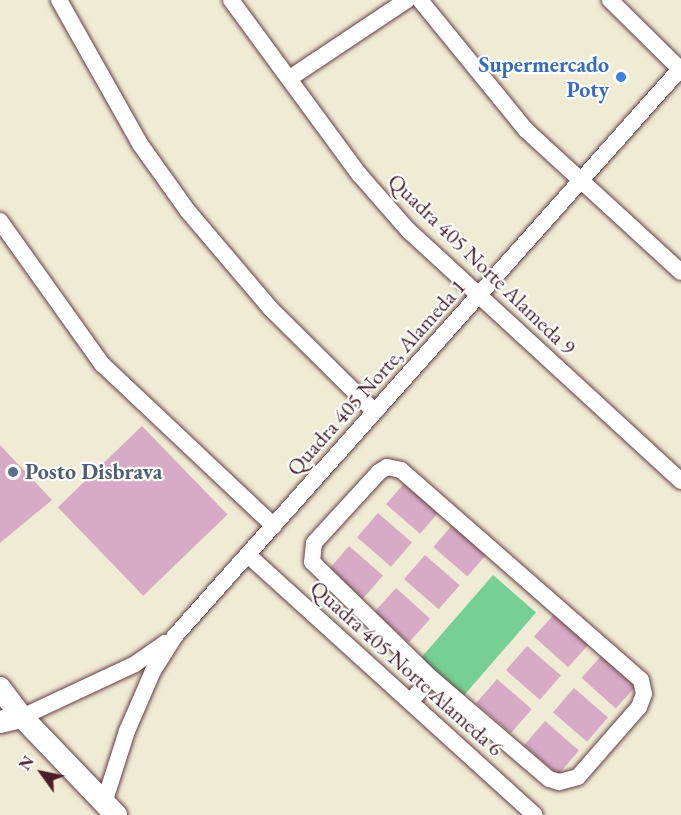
<!DOCTYPE html>
<style>
body{margin:0}
#map{position:relative;width:681px;height:815px;overflow:hidden;background:#f0ebd5;font-family:"EB Garamond",serif}
div>[style]{position:absolute}
.green>*{inset:0;background:#76cf94;transform-origin:0 0}
.building>*{inset:0;background:#d7abc5;transform-origin:0 0}
.roads{filter:drop-shadow(0 0 2px #633e44) drop-shadow(0 0 2px #633e44)}
.street>*{height:16px;margin:-8px;padding:0 8px;transform-origin:8px;border-radius:8px;background:#fff}
.secondary>*{height:22px;margin:-11px;padding:0 11px;transform-origin:11px;border-radius:11px;background:#fff}
.dots>*{width:16px;height:16px;translate:-50% -50%;box-sizing:border-box;border:3px solid #fff;border-radius:50%}
span{translate:-50% -50%;white-space:nowrap;text-align:center;line-height:1.15;-webkit-text-stroke:4.5px #fff;paint-order:stroke}
.shop-label{font-size:22px;color:#366cbe;font-weight:700}
.right{translate:-100% -50%;text-align:right}
.street-label{font-size:22px;color:#4a1f2b}
.service-label{font-size:22px;color:#4e5e75;font-weight:700}
.left{translate:0 -50%;text-align:left}
.north{position:absolute;left:12px;top:743px;width:60px;height:60px;-webkit-text-stroke:4px #fff;paint-order:stroke;rotate:303deg;font-size:16px;font-weight:700;line-height:24px;text-align:center;color:#4a1f2b}
.north::after{content:'';display:block;margin:auto;width:21px;height:27px;background:#4a1f2b;clip-path:polygon(50% 0,100% 100%,50% 72%,0 100%)}
</style>
<div id="map">
<div class="green">
<i style="left:493px;top:575px;width:57px;height:110px;rotate:41deg"></i>
</div>
<div class="building">
<i style="left:142px;top:426px;width:123px;height:117px;rotate:46deg"></i>
<i style="clip-path:polygon(0 445px,52px 500px,0 543px)"></i>
<i style="left:407px;top:480px;width:45px;height:32px;rotate:41deg"></i>
<i style="left:378px;top:513px;width:45px;height:32px;rotate:41deg"></i>
<i style="left:455px;top:522px;width:45px;height:33px;rotate:41deg"></i>
<i style="left:349px;top:546px;width:45px;height:32px;rotate:41deg"></i>
<i style="left:425px;top:555px;width:46px;height:32px;rotate:41deg"></i>
<i style="left:396px;top:588px;width:46px;height:32px;rotate:42deg"></i>
<i style="left:556px;top:612px;width:46px;height:33px;rotate:42deg"></i>
<i style="left:527px;top:646px;width:45px;height:32px;rotate:41deg"></i>
<i style="left:603px;top:654px;width:46px;height:32px;rotate:42deg"></i>
<i style="left:497px;top:679px;width:46px;height:32px;rotate:41deg"></i>
<i style="left:574px;top:688px;width:45px;height:32px;rotate:41deg"></i>
<i style="left:545px;top:721px;width:45px;height:32px;rotate:41deg"></i>
</div>
<div class="roads">
<div class="street">
<i style="left:59px;top:0;width:165px;rotate:60.6deg"></i>
<i style="left:140px;top:144px;width:81px;rotate:54.5deg"></i>
<i style="left:187px;top:210px;width:130px;rotate:49.7deg"></i>
<i style="left:271px;top:309px;width:146px;rotate:44.7deg"></i>
<i style="left:231px;top:0;width:216px;rotate:53.7deg"></i>
<i style="left:359px;top:174px;width:74px;rotate:48.8deg"></i>
<i style="left:408px;top:230px;width:371px;rotate:42.6deg"></i>
<i style="left:420px;top:0;width:168px;rotate:50.8deg"></i>
<i style="left:526px;top:130px;width:210px;rotate:42.5deg"></i>
<i style="left:610px;top:0;width:100px;rotate:44.6deg"></i>
<i style="left:290px;top:78px;width:141px;rotate:-33.7deg"></i>
<i style="left:0;top:221px;width:176px;rotate:54.5deg"></i>
<i style="left:102px;top:364px;width:236px;rotate:43.3deg"></i>
<i style="left:387px;top:467px;width:14px;rotate:12deg"></i>
<i style="left:401px;top:470px;width:319px;rotate:41.2deg"></i>
<i style="left:641px;top:680px;width:14px;rotate:78deg"></i>
<i style="left:644px;top:694px;width:14px;rotate:111deg"></i>
<i style="left:639px;top:707px;width:93px;rotate:131.1deg"></i>
<i style="left:578px;top:777px;width:20px;rotate:165deg"></i>
<i style="left:559px;top:782px;width:10px;rotate:-163deg"></i>
<i style="left:549px;top:779px;width:155px;rotate:-139.4deg"></i>
<i style="left:431px;top:678px;width:166px;rotate:-135.7deg"></i>
<i style="left:312px;top:562px;width:19px;rotate:-84deg"></i>
<i style="left:314px;top:543px;width:96px;rotate:-47.5deg"></i>
<i style="left:379px;top:472px;width:9px;rotate:-32deg"></i>
<i style="left:248px;top:555px;width:387px;rotate:42.2deg"></i>
<i style="left:411px;top:701px;width:30px;rotate:-49deg"></i>
<i style="left:22px;top:717px;width:125px;rotate:-25.1deg"></i>
<i style="left:135px;top:664px;width:37px;rotate:-35deg"></i>
<i style="left:104px;top:803px;width:76px;rotate:-72.3deg"></i>
<i style="left:127px;top:731px;width:65px;rotate:-66.6deg"></i>
<i style="left:153px;top:671px;width:41px;rotate:-57.8deg"></i>
<i style="left:175px;top:636px;width:761px;rotate:-48.3deg"></i>
</div>
<div class="secondary">
<i style="left:0;top:688px;width:36px;rotate:53deg"></i>
<i style="left:22px;top:717px;width:136px;rotate:46.2deg"></i>
<i style="left:0;top:722px;width:23px;rotate:-13deg"></i>
</div>
</div>
<div class="dots">
<i style="left:621px;top:77px;background:#3f7fe0"></i>
<i style="left:13px;top:472px;background:#5c6f8a"></i>
</div>
<div class="shop-label">
<span class="right" style="left:609px;top:77px">Supermercado<br>Poty</span>
</div>
<div class="street-label">
<span style="left:482px;top:264px;rotate:44deg">Quadra 405 Norte Alameda 9</span>
<span style="left:376px;top:377px;rotate:-48deg">Quadra 405 Norte, Alameda 1</span>
<span style="left:407px;top:668px;rotate:42deg">Quadra 405 Norte Alameda 6</span>
</div>
<div class="service-label">
<span class="left" style="left:25px;top:472px">Posto Disbrava</span>
</div>
<div class="north">N</div>
</div>
